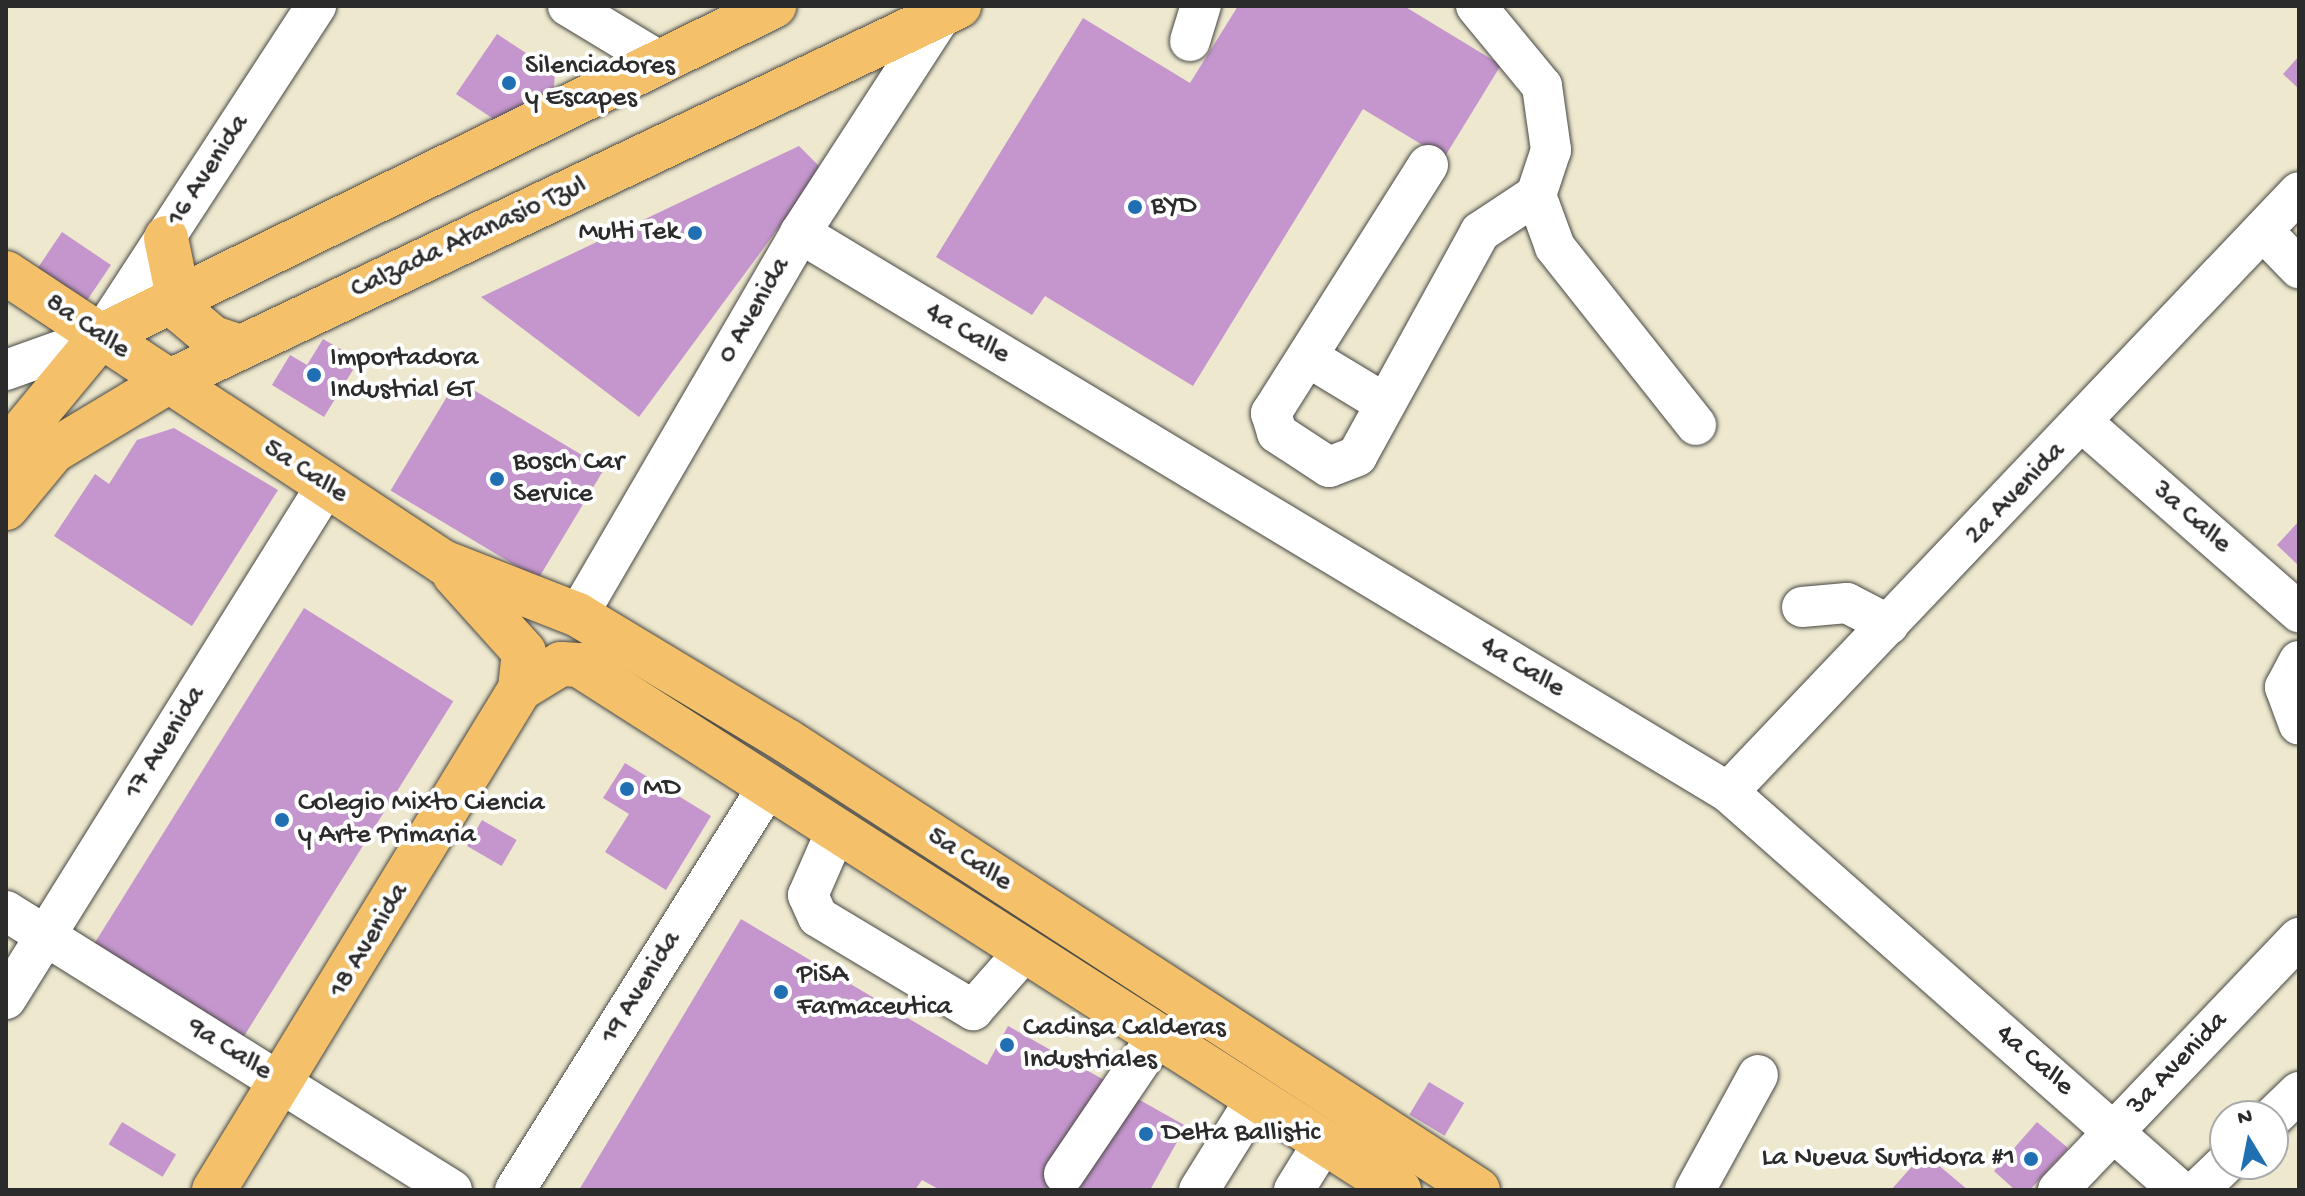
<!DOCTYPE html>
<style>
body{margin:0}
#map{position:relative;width:2305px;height:1196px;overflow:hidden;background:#ede8ce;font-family:"Gochi Hand",sans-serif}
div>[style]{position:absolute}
.building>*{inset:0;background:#c496cd;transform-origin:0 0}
.roads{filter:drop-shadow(0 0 2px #484743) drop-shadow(0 0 2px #484743)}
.minor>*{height:40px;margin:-20px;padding:0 20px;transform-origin:20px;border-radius:20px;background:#fff}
.major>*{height:44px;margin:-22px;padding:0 22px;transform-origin:22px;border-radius:22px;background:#f4c16a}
.dots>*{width:22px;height:22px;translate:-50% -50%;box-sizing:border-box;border:4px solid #fff;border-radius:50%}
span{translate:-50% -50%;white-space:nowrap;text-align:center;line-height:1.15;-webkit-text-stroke:8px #fff;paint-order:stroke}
.poi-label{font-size:28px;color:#2b2b2b}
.left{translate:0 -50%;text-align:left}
.right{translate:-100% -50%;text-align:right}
.street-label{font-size:28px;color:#2b2b2b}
.frame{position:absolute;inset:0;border:8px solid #2b2b2b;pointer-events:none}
.north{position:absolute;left:2209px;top:1100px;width:80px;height:80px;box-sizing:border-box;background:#fff;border:2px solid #aaa;border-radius:50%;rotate:350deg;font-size:22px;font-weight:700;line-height:32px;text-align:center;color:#2b2b2b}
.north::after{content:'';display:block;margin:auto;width:28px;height:36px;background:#1f6fb2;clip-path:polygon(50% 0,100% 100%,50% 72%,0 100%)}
</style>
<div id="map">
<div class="building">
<i style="clip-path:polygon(1238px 6px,1404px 6px,1501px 65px,1444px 158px,1363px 109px,1193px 386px,1045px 296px,1032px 315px,936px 257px,1083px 18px,1190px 83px)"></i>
<i style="clip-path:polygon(497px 34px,555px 72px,553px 100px,507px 128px,456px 94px)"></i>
<i style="clip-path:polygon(2299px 56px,2299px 89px,2283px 74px)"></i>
<i style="clip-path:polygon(799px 146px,822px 169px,639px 417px,481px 297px)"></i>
<i style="left:62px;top:232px;width:59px;height:50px;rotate:34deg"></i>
<i style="clip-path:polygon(323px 339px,359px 360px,324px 417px,272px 385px,290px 355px,307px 365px)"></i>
<i style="left:457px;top:380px;width:172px;height:129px;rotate:31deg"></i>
<i style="clip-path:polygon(174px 428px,278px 490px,192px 626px,54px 536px,95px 474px,109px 484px,137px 440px)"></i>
<i style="clip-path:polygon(2299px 521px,2299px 566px,2277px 545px)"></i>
<i style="left:304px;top:608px;width:176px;height:408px;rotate:32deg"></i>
<i style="clip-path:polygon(625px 763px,711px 816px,666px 890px,605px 852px,629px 814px,603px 798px)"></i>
<i style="left:482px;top:820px;width:40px;height:30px;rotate:30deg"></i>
<i style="clip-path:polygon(741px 919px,987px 1065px,1008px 1026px,1186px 1126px,1150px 1190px,940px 1190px,922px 1180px,915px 1190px,579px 1190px)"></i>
<i style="left:1429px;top:1082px;width:41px;height:38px;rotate:31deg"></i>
<i style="left:122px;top:1122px;width:63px;height:26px;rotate:31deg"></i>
<i style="clip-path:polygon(2037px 1122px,2068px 1148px,2030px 1190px,2015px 1190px,1994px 1171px)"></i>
<i style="clip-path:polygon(1924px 1153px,1968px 1190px,1891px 1190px)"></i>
</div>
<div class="roads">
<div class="minor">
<i style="left:568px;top:6px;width:106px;rotate:31.1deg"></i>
<i style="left:1476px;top:6px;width:104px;rotate:50.5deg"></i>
<i style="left:1542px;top:86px;width:65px;rotate:82deg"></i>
<i style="left:1551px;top:150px;width:47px;rotate:108.4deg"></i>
<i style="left:1536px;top:195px;width:55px;rotate:69.9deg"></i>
<i style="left:1555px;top:247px;width:227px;rotate:51.6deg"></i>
<i style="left:1190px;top:41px;width:37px;rotate:-73deg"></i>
<i style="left:1428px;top:165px;width:294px;rotate:122.3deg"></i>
<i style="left:1271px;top:413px;width:21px;rotate:73deg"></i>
<i style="left:1277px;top:433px;width:62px;rotate:33.2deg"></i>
<i style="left:1329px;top:467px;width:30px;rotate:-21deg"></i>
<i style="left:1357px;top:456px;width:256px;rotate:-61.2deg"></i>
<i style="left:1480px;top:232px;width:67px;rotate:-33.5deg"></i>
<i style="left:2263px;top:231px;width:52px;rotate:45.8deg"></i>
<i style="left:800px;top:233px;width:1083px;rotate:31.06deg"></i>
<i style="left:1728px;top:792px;width:602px;rotate:41.43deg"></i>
<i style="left:1308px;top:357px;width:89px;rotate:31.2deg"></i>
<i style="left:6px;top:370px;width:101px;rotate:-19.7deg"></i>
<i style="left:101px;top:336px;width:394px;rotate:-56.9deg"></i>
<i style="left:2084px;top:424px;width:286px;rotate:41.2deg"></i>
<i style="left:1802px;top:607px;width:45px;rotate:-5.1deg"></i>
<i style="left:1847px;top:603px;width:47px;rotate:27.6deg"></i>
<i style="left:578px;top:615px;width:442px;rotate:-59.8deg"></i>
<i style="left:800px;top:233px;width:261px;rotate:-57deg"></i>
<i style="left:2299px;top:661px;width:30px;rotate:118deg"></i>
<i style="left:2285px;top:687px;width:40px;rotate:69.8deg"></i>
<i style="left:1728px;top:792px;width:828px;rotate:-46.42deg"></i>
<i style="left:836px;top:831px;width:70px;rotate:113.6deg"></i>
<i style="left:808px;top:895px;width:24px;rotate:66deg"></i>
<i style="left:818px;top:917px;width:181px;rotate:31deg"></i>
<i style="left:973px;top:1010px;width:77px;rotate:-48.7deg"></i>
<i style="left:6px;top:911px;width:526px;rotate:32.03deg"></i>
<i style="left:6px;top:999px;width:605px;rotate:-58.04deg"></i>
<i style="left:2273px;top:1117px;width:36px;rotate:-44deg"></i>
<i style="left:1064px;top:1174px;width:164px;rotate:-55.9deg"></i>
<i style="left:515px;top:1190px;width:476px;rotate:-57.9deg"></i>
<i style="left:1199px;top:1190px;width:106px;rotate:-58.1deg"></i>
<i style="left:1294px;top:1190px;width:55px;rotate:-58.3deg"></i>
<i style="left:1695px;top:1190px;width:131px;rotate:-61.3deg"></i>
<i style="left:2058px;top:1190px;width:349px;rotate:-46.3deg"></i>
<i style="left:2198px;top:1190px;width:37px;rotate:-44deg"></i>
</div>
<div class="major">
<i style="left:166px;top:238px;width:75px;rotate:78.4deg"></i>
<i style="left:181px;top:311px;width:42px;rotate:40.2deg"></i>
<i style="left:213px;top:338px;width:28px;rotate:18deg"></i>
<i style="left:6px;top:273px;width:524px;rotate:33.48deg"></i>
<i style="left:443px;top:562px;width:145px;rotate:21.4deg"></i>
<i style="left:578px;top:615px;width:244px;rotate:31.1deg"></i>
<i style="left:787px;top:741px;width:824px;rotate:33.02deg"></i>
<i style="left:6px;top:451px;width:149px;rotate:-50.4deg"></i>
<i style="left:101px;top:336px;width:750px;rotate:-26.12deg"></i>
<i style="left:6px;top:508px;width:74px;rotate:-50.5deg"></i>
<i style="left:53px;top:451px;width:134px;rotate:-31deg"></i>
<i style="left:168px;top:382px;width:876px;rotate:-25.42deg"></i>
<i style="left:520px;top:689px;width:48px;rotate:-31.4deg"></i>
<i style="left:561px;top:664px;width:18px;rotate:3deg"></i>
<i style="left:579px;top:665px;width:974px;rotate:32.63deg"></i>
<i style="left:214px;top:1190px;width:587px;rotate:-58.58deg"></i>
<i style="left:520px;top:689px;width:37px;rotate:-84deg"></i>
<i style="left:524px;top:652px;width:105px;rotate:-131.9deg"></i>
</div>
</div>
<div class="dots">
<i style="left:509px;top:83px;background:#1f6fb2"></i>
<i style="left:1135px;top:207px;background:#1f6fb2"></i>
<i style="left:695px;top:233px;background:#1f6fb2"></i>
<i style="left:314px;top:375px;background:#1f6fb2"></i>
<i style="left:497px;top:479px;background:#1f6fb2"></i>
<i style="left:627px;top:789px;background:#1f6fb2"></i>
<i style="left:282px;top:820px;background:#1f6fb2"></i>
<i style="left:781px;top:992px;background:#1f6fb2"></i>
<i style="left:1007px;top:1045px;background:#1f6fb2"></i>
<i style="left:1146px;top:1134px;background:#1f6fb2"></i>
<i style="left:2031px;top:1159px;background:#1f6fb2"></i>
</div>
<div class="poi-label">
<span class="left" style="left:525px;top:83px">Silenciadores<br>y Escapes</span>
<span class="left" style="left:1151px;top:207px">BYD</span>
<span class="right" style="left:679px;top:233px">Multi Tek</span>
<span class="left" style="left:330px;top:375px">Importadora<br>Industrial GT</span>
<span class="left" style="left:513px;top:479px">Bosch Car<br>Service</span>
<span class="left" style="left:643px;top:789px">MD</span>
<span class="left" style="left:298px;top:820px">Colegio Mixto Ciencia<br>y Arte Primaria</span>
<span class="left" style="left:797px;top:992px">PiSA<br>Farmaceutica</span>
<span class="left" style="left:1023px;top:1045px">Cadinsa Calderas<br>Industriales</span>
<span class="left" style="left:1162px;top:1134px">Delta Ballistic</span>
<span class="right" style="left:2015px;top:1159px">La Nueva Surtidora #1</span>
</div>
<div class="street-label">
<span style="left:209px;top:171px;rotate:-57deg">16 Avenida</span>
<span style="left:469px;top:238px;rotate:-25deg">Calzada Atanasio Tzul</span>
<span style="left:755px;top:311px;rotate:-60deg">0 Avenida</span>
<span style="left:87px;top:327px;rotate:34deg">8a Calle</span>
<span style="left:967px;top:334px;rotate:31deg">4a Calle</span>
<span style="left:305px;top:472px;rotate:33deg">5a Calle</span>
<span style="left:2016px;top:494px;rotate:-46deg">2a Avenida</span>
<span style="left:2191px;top:518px;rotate:41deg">3a Calle</span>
<span style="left:1522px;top:668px;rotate:31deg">4a Calle</span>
<span style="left:166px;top:743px;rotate:-58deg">17 Avenida</span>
<span style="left:969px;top:860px;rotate:33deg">5a Calle</span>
<span style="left:370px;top:941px;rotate:-59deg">18 Avenida</span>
<span style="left:642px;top:988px;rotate:-58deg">19 Avenida</span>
<span style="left:229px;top:1050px;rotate:32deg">9a Calle</span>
<span style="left:2034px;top:1061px;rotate:41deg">4a Calle</span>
<span style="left:2178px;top:1064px;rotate:-46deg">3a Avenida</span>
</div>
<div class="frame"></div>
<div class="north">N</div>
</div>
